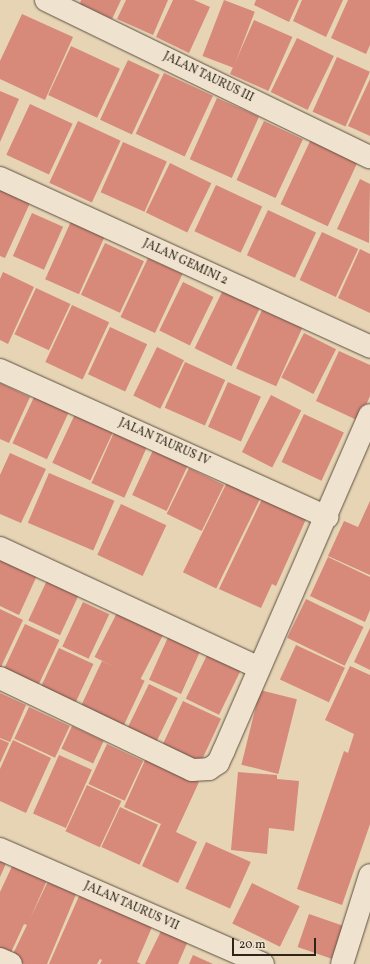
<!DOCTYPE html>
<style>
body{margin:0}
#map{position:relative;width:370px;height:964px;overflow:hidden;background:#e6d4b5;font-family:Vollkorn,serif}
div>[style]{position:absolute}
.building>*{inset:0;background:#d7897a;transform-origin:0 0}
.roads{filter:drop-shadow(0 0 1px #5e5040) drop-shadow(0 0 1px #5e5040)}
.minor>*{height:22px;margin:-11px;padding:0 11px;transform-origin:11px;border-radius:11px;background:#efe3cf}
span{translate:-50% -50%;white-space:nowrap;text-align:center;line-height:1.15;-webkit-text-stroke:3px #efe3cf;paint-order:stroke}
.street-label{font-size:12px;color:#302419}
.scale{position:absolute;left:232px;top:938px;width:84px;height:18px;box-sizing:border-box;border:2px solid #302419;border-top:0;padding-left:5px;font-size:12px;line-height:14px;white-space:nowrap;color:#302419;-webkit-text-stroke:3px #efe3cf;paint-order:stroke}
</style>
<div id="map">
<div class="building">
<i style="clip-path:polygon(81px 0,121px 0,112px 19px,80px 4px)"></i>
<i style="clip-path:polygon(126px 0,168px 0,153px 35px,117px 19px)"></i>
<i style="clip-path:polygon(173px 0,194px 0,210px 7px,189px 53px,156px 37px)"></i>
<i style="left:224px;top:0;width:33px;height:60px;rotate:21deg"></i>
<i style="clip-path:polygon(256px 0,299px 0,289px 22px,254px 5px)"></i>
<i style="clip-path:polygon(302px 0,343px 0,326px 37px,293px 21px)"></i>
<i style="clip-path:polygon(348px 0,370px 0,370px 45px,366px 54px,331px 38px)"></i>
<i style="clip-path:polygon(22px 14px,73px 37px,45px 100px,0 79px,0 61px)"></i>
<i style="left:254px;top:20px;width:42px;height:59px;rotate:24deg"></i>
<i style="left:297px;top:38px;width:41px;height:60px;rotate:26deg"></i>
<i style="left:71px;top:46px;width:54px;height:54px;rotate:25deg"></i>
<i style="left:337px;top:57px;width:36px;height:60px;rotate:24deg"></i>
<i style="left:128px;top:60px;width:35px;height:66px;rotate:25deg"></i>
<i style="left:164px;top:73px;width:54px;height:67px;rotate:25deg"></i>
<i style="clip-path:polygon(370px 79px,370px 136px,348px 126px)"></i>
<i style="clip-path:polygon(0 91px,19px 99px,0 142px)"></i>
<i style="left:217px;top:98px;width:46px;height:67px;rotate:24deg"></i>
<i style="left:30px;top:104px;width:47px;height:56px;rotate:25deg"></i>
<i style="left:78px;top:121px;width:47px;height:68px;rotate:25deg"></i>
<i style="left:264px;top:121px;width:43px;height:65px;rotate:25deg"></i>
<i style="left:311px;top:139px;width:52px;height:72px;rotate:25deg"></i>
<i style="left:123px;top:142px;width:48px;height:55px;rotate:24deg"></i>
<i style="left:170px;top:163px;width:46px;height:55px;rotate:26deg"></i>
<i style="clip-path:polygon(360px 179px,370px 184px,369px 243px,337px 229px)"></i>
<i style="left:216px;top:185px;width:51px;height:51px;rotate:25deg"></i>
<i style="clip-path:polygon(0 189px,30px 203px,5px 258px,0 256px)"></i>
<i style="left:268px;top:210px;width:53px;height:50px;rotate:25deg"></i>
<i style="left:32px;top:213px;width:34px;height:47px;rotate:24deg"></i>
<i style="left:72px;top:219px;width:37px;height:66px;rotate:24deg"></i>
<i style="left:322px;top:232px;width:40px;height:53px;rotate:25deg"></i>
<i style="left:105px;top:243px;width:43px;height:57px;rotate:25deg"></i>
<i style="clip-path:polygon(360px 249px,370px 254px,370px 313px,338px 298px)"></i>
<i style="left:148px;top:258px;width:38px;height:65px;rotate:25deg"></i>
<i style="clip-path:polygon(3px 272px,34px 287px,8px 344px,0 340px,0 279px)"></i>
<i style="left:183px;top:282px;width:34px;height:54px;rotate:26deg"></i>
<i style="left:36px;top:288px;width:38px;height:51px;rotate:25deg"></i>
<i style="left:224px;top:288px;width:41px;height:67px;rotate:26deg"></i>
<i style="left:72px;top:305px;width:41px;height:63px;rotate:25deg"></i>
<i style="left:262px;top:310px;width:44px;height:64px;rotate:24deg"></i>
<i style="left:110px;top:327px;width:41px;height:52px;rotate:25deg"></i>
<i style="left:304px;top:333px;width:36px;height:50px;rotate:27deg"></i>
<i style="left:157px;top:347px;width:30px;height:54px;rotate:26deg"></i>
<i style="clip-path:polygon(339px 351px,370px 365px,370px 396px,359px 421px,316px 401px)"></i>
<i style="left:185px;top:362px;width:44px;height:50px;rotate:24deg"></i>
<i style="left:228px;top:382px;width:36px;height:49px;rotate:24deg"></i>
<i style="clip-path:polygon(0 383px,30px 397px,9px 443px,0 439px)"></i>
<i style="left:271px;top:395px;width:34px;height:64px;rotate:27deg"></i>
<i style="left:34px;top:397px;width:38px;height:51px;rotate:25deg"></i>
<i style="left:76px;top:412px;width:42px;height:56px;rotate:25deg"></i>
<i style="left:304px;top:414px;width:44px;height:53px;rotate:25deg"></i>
<i style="left:115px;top:430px;width:36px;height:58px;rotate:24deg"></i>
<i style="left:155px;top:446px;width:38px;height:54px;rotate:25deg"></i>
<i style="clip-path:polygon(10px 453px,46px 469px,21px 523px,0 514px,0 475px)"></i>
<i style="left:189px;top:468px;width:39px;height:51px;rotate:26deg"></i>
<i style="left:49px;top:473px;width:71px;height:54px;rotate:23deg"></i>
<i style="left:229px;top:478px;width:37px;height:105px;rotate:26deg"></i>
<i style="clip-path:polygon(263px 497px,307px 517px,276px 586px,272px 584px,261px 608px,219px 589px)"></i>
<i style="clip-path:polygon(370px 501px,370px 575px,328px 556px,344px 521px,358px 527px)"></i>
<i style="left:121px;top:504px;width:50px;height:56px;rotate:25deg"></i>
<i style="clip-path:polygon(0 556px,39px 571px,19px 615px,0 606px)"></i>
<i style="clip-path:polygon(328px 557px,370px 577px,370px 610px,365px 622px,310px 596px)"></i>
<i style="left:49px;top:576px;width:35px;height:49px;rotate:25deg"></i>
<i style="left:306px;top:599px;width:64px;height:43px;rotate:26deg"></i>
<i style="left:83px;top:602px;width:29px;height:49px;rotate:25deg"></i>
<i style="left:120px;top:607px;width:51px;height:56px;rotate:27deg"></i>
<i style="clip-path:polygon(0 609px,23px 620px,0 669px)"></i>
<i style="left:25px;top:624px;width:38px;height:53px;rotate:25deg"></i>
<i style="clip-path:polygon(370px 628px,370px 670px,354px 662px)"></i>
<i style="left:169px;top:635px;width:35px;height:49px;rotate:24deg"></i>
<i style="left:296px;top:645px;width:54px;height:38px;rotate:25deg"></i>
<i style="left:59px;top:648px;width:38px;height:49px;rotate:25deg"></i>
<i style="left:209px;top:651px;width:37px;height:53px;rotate:26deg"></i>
<i style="left:102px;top:661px;width:47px;height:56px;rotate:25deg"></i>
<i style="clip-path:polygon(350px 666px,370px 675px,370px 760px,359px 757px,370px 760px,370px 824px,342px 905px,297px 889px,344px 751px,348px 753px,354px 734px,325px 720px)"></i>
<i style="left:149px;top:684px;width:32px;height:56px;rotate:26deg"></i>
<i style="left:260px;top:690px;width:38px;height:77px;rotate:14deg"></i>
<i style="clip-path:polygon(0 693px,26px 705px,10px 742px,0 738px)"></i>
<i style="left:183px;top:701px;width:42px;height:54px;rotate:25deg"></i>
<i style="left:29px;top:707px;width:45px;height:35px;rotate:25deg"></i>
<i style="left:72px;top:726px;width:35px;height:25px;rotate:25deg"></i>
<i style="clip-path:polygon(0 739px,9px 743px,0 763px)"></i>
<i style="clip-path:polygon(13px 740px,51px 758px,26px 813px,0 801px,0 769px)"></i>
<i style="left:107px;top:744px;width:40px;height:44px;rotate:25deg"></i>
<i style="left:59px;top:755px;width:36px;height:64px;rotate:24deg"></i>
<i style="clip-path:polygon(146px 758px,199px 782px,176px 832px,197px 842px,178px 883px,142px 866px,161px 824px,124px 807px)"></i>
<i style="clip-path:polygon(238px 772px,277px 775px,277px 779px,299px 781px,294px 831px,269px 828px,267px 854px,231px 850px)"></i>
<i style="left:87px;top:785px;width:38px;height:51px;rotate:25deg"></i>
<i style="left:120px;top:807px;width:42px;height:44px;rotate:25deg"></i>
<i style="left:206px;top:842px;width:49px;height:51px;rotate:24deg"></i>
<i style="clip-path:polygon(0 855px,8px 859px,0 877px)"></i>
<i style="clip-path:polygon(14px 862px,48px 878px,30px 919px,49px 879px,77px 892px,47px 964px,24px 964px,11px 958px,27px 925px,24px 924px,8px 959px,0 955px,0 892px)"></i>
<i style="left:252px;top:883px;width:53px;height:45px;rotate:26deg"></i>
<i style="clip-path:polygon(80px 894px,152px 927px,137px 962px,141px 964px,100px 964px,102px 960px,100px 959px,97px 964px,49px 964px)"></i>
<i style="left:309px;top:914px;width:36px;height:35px;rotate:19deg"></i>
<i style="clip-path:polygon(162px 929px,188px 941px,178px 964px,145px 964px)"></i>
<i style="clip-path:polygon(193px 955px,213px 964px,189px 964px)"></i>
</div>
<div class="roads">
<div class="minor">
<i style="left:46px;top:0;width:360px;rotate:25.9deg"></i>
<i style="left:0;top:178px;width:407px;rotate:24.5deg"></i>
<i style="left:0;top:370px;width:359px;rotate:24.2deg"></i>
<i style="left:0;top:548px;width:284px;rotate:24.8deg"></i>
<i style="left:0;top:678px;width:213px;rotate:25.6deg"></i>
<i style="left:192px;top:770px;width:17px;rotate:-3deg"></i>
<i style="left:209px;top:769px;width:11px;rotate:-34deg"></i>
<i style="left:218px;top:763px;width:14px;rotate:-65deg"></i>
<i style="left:224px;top:750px;width:365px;rotate:-66.5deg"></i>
<i style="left:0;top:849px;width:287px;rotate:23.6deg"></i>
<i style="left:0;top:959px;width:12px;rotate:24deg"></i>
<i style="left:342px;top:964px;width:93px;rotate:-72.5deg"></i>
</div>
</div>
<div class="street-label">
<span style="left:208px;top:78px;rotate:26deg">JALAN TAURUS III</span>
<span style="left:185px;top:263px;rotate:25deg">JALAN GEMINI 2</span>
<span style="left:164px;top:443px;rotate:24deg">JALAN TAURUS IV</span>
<span style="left:131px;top:907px;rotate:24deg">JALAN TAURUS VII</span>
</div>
<div class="scale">20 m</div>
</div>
